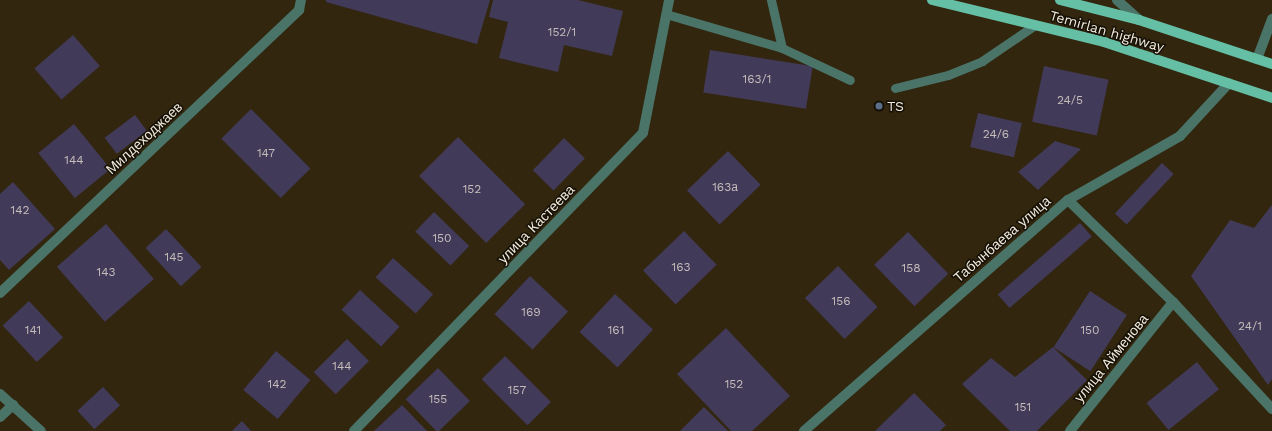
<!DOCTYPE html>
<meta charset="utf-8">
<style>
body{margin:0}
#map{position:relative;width:1272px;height:431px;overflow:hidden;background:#32260f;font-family:"Work Sans",sans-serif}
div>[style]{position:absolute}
.building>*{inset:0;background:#423a59;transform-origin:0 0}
.service>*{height:9px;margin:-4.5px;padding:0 4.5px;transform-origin:4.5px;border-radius:4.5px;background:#4a7467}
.minor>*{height:10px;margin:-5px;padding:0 5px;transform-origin:5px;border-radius:5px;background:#4a7467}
.primary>*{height:10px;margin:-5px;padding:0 5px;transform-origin:5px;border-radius:5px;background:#65bfa5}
.dots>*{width:11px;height:11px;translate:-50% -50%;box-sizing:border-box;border:2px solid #151006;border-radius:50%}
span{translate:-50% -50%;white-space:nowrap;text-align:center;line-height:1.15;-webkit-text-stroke:3px #151006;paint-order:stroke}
.number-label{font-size:12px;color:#c5bdba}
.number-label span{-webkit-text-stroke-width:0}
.street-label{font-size:14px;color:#f1e9db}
.poi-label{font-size:14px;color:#f1e9db}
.left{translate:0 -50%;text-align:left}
</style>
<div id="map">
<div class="building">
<i style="clip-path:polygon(326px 0,490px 0,477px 44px,326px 2px)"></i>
<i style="clip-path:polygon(493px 0,578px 0,623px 11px,612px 56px,564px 45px,558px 72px,499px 58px,508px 22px,489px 17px)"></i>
<i style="left:73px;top:35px;width:41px;height:51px;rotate:49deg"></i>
<i style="left:710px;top:50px;width:104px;height:43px;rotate:9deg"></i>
<i style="left:1044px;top:66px;width:66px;height:57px;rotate:12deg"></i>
<i style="left:251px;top:109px;width:84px;height:42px;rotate:45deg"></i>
<i style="left:978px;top:113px;width:45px;height:35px;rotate:13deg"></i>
<i style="left:135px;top:115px;width:20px;height:38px;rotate:53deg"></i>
<i style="left:74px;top:124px;width:58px;height:46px;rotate:51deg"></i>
<i style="left:458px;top:137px;width:95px;height:55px;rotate:45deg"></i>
<i style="left:564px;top:138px;width:29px;height:45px;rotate:44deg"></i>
<i style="clip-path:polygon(1055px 141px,1081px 149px,1038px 190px,1018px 172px)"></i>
<i style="left:728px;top:151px;width:47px;height:57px;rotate:46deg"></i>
<i style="left:1162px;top:163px;width:16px;height:69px;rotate:43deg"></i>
<i style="clip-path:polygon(13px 182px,55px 229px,9px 270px,0 260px,0 194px)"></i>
<i style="clip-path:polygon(1272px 205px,1272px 379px,1268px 385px,1191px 276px,1230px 220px,1254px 228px)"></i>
<i style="left:434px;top:212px;width:49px;height:27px;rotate:44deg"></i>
<i style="left:1080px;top:223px;width:18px;height:109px;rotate:49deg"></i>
<i style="left:106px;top:224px;width:73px;height:65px;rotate:49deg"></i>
<i style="left:166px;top:229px;width:52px;height:28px;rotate:47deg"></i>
<i style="left:684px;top:231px;width:47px;height:57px;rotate:46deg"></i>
<i style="left:908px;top:232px;width:58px;height:47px;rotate:46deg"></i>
<i style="left:393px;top:258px;width:54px;height:26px;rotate:42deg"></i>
<i style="left:838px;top:266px;width:57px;height:46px;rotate:46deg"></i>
<i style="left:530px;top:276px;width:52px;height:52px;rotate:43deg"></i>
<i style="left:360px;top:290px;width:54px;height:27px;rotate:43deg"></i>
<i style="left:1090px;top:291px;width:44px;height:67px;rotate:33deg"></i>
<i style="left:615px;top:294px;width:52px;height:52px;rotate:43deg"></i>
<i style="left:29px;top:301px;width:50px;height:36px;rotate:47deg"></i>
<i style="clip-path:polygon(726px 328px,790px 396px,752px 431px,731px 431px,677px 374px)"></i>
<i style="left:347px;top:339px;width:31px;height:47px;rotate:45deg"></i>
<i style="clip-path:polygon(1053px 347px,1087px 380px,1037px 431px,1010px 431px,962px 384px,991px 358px,1015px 377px)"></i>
<i style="left:276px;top:351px;width:45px;height:51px;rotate:40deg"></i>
<i style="left:505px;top:356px;width:65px;height:33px;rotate:45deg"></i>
<i style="left:1197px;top:362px;width:35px;height:65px;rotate:51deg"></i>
<i style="left:438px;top:368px;width:46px;height:45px;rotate:46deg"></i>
<i style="left:103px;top:387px;width:25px;height:35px;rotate:47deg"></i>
<i style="clip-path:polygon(914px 393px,946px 425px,940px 431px,875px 431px)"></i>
<i style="clip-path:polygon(402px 405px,427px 431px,374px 431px)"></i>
<i style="clip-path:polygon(704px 407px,728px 431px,680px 431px)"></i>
<i style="clip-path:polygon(242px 421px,251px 431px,232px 431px)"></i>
</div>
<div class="service">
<i style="left:771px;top:0;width:49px;rotate:77.1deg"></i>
<i style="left:666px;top:14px;width:121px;rotate:16.3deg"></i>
<i style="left:782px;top:48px;width:75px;rotate:25.2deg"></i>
<i style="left:895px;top:88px;width:55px;rotate:-13.8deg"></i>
<i style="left:948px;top:75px;width:37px;rotate:-22deg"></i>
<i style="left:982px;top:61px;width:64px;rotate:-34.2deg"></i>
</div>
<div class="minor">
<i style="left:1117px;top:0;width:30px;rotate:42deg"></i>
<i style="left:1257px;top:59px;width:43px;rotate:-69.4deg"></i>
<i style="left:1068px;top:200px;width:146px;rotate:44.2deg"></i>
<i style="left:1173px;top:302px;width:146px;rotate:47.2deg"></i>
<i style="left:0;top:293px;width:412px;rotate:-43.4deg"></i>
<i style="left:299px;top:10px;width:10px;rotate:-79deg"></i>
<i style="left:0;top:394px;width:55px;rotate:42.1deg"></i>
<i style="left:0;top:417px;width:18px;rotate:-43deg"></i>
<i style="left:354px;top:431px;width:415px;rotate:-45.9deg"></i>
<i style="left:643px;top:133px;width:136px;rotate:-78.9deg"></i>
<i style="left:804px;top:431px;width:351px;rotate:-41.2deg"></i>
<i style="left:1068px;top:200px;width:129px;rotate:-29.7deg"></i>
<i style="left:1180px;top:136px;width:72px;rotate:-47.2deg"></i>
<i style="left:1070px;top:431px;width:165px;rotate:-51.4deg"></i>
</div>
<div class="primary">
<i style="left:932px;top:0;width:177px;rotate:13.7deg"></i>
<i style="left:1104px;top:42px;width:177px;rotate:18.4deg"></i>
<i style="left:1060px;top:0;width:81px;rotate:14.2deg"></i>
<i style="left:1139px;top:20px;width:140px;rotate:18.3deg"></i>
</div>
<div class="dots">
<i style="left:879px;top:106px;background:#5c6f8a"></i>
</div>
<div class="number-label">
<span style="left:562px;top:33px">152/1</span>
<span style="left:757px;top:80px">163/1</span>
<span style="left:1070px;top:101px">24/5</span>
<span style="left:996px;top:135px">24/6</span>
<span style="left:266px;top:154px">147</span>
<span style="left:74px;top:161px">144</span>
<span style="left:725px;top:188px">163а</span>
<span style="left:472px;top:190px">152</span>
<span style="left:20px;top:211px">142</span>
<span style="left:442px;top:239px">150</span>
<span style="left:174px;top:258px">145</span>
<span style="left:681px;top:268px">163</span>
<span style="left:911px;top:269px">158</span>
<span style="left:106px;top:273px">143</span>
<span style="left:841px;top:302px">156</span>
<span style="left:531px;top:313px">169</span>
<span style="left:1250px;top:327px">24/1</span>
<span style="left:33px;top:331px">141</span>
<span style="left:616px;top:331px">161</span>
<span style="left:1090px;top:331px">150</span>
<span style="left:342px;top:367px">144</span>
<span style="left:277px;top:385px">142</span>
<span style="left:734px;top:385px">152</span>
<span style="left:517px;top:391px">157</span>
<span style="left:438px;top:400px">155</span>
<span style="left:1023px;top:408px">151</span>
</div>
<div class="street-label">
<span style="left:1107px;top:31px;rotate:16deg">Temirlan highway</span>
<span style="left:144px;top:138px;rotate:-43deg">Милдеходжаев</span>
<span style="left:536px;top:224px;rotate:-46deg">улица Кастеева</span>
<span style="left:1002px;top:239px;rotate:-41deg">Табынбаева улица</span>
<span style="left:1111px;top:358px;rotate:-51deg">улица Айменова</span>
</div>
<div class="poi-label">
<span class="left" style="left:887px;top:106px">TS</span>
</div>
</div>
